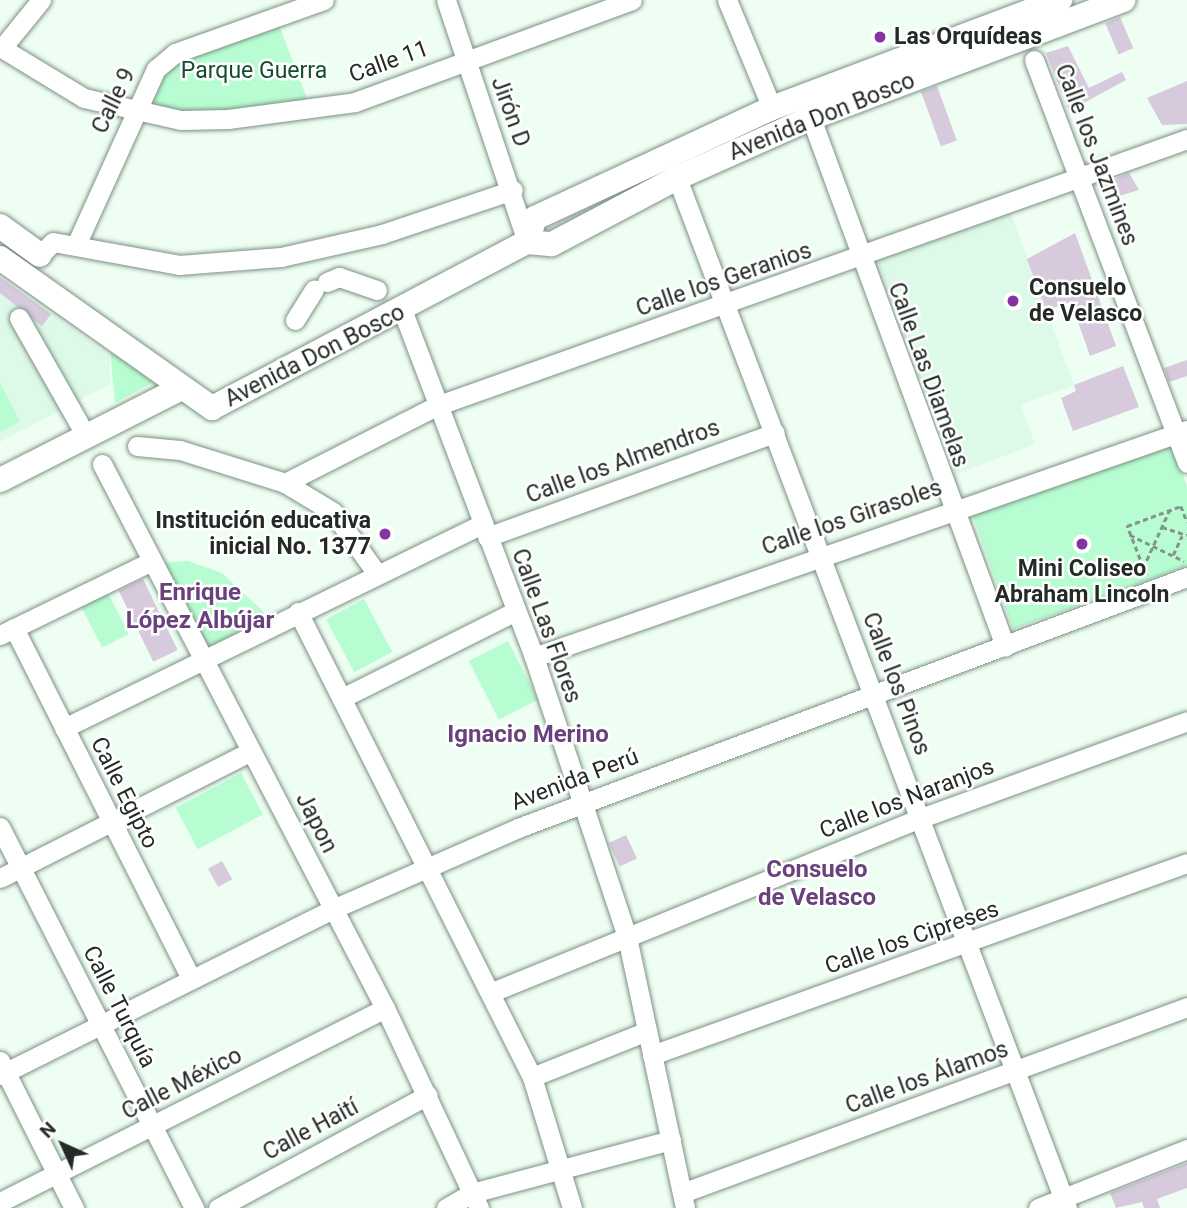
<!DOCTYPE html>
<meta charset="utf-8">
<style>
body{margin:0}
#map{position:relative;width:1187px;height:1208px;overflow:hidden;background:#eefef3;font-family:Roboto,sans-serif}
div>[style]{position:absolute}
.built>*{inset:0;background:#ddf9e7}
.green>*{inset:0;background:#b7fdd1;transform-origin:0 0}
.building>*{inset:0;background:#d7cadc;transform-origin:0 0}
.path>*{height:2.5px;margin-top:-1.25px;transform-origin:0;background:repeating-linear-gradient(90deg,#87928a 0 5px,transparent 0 8.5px)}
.roads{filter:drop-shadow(0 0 2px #7d9084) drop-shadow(0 0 2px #7d9084)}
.minor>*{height:19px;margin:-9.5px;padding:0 9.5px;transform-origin:9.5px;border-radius:9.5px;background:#fff}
.major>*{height:24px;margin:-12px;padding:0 12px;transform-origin:12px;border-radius:12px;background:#fff}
.dots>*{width:19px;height:19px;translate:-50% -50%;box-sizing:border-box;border:4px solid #fff;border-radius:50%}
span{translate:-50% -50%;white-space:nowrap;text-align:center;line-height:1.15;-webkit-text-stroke:5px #fff;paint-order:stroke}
.poi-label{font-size:23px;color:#242b26;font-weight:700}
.left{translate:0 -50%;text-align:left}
.right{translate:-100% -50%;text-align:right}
.street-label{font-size:23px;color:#242b26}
.park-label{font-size:23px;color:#154c2f}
.neighbourhood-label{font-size:24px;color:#6a427b;font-weight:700}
.north{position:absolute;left:28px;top:1110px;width:70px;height:70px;-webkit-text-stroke:5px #fff;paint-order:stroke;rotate:315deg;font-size:19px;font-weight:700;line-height:28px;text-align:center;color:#242b26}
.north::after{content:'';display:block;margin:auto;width:24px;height:32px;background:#242b26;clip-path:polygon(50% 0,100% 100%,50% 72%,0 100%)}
</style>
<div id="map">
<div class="built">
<i style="clip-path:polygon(1010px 211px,1074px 385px,1021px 405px,1035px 444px,955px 475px,877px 259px)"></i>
<i style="clip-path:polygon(0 277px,110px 356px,110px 384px,0 442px)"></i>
</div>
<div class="green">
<i style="clip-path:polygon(278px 22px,309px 104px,208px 116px,143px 105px,170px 57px)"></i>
<i style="clip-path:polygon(110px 349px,159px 379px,115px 403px)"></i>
<i style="clip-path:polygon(0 383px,20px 421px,0 432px)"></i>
<i style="clip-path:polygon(1170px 439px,1187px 486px,1187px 566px,1013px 629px,971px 511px)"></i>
<i style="clip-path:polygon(188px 561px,222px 573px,269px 617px,207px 649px,159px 563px)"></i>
<i style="left:108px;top:593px;width:46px;height:30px;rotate:63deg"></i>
<i style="left:364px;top:599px;width:60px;height:43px;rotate:62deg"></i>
<i style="left:508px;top:641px;width:66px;height:44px;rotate:63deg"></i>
<i style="left:241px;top:773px;width:47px;height:74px;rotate:62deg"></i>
</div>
<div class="building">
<i style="left:1120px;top:17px;width:34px;height:16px;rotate:67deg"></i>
<i style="clip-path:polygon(1068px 46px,1089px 88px,1122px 72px,1126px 80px,1069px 111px,1046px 53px)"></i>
<i style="clip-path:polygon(1187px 81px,1187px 124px,1162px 125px,1147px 98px)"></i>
<i style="left:937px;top:86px;width:58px;height:17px;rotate:70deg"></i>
<i style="clip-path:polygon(1129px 173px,1139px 190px,1109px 199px,1102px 185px)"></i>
<i style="clip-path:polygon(1075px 233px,1116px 346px,1090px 356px,1071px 302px,1046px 310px,1027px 259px)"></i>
<i style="clip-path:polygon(0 277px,51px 314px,42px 326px,0 293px)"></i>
<i style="clip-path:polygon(1187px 360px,1187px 376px,1169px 382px,1164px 368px)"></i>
<i style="clip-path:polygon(1123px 366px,1139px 407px,1073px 431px,1061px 398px,1076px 391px,1074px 385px)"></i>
<i style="left:143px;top:579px;width:79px;height:27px;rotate:64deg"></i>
<i style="left:626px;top:835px;width:26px;height:19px;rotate:65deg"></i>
<i style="left:222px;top:861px;width:21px;height:16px;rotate:61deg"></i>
<i style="clip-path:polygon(1187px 1163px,1187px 1188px,1157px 1199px,1160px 1208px,1144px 1208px,1142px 1202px,1116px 1208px,1110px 1193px)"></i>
</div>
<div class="path">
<i style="left:1162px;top:527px;width:26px;rotate:18deg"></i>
<i style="left:1130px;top:535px;width:60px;rotate:25.7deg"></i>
<i style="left:1173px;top:555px;width:21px;rotate:-65deg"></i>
<i style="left:1143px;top:568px;width:63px;rotate:-65.5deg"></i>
<i style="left:1146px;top:575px;width:53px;rotate:-111.2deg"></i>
<i style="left:1127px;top:526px;width:58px;rotate:-20.3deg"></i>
<i style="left:1181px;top:506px;width:17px;rotate:69deg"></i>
</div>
<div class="roads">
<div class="minor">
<i style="left:446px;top:0;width:255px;rotate:71.5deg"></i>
<i style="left:727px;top:0;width:117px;rotate:67.4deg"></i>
<i style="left:0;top:47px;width:98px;rotate:31.3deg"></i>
<i style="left:84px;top:98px;width:99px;rotate:12.8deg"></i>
<i style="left:181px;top:120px;width:47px;rotate:-1.2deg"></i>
<i style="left:228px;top:119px;width:128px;rotate:-7.6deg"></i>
<i style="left:355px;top:102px;width:295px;rotate:-20.2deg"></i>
<i style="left:2px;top:48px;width:62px;rotate:-50.9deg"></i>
<i style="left:1034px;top:60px;width:431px;rotate:69.2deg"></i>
<i style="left:811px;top:118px;width:563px;rotate:69.83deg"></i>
<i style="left:677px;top:178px;width:1101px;rotate:69.26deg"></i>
<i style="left:76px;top:245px;width:193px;rotate:-65.6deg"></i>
<i style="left:156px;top:69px;width:25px;rotate:-40deg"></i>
<i style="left:175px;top:53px;width:158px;rotate:-19.6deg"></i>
<i style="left:40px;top:255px;width:18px;rotate:-45deg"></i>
<i style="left:53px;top:242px;width:128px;rotate:10.3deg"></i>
<i style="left:179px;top:265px;width:102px;rotate:-4.5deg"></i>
<i style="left:281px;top:257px;width:104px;rotate:-12.8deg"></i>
<i style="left:382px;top:234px;width:138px;rotate:-18.6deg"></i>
<i style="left:327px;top:282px;width:13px;rotate:-23deg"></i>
<i style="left:339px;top:277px;width:40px;rotate:18.9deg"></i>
<i style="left:403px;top:312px;width:369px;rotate:69.2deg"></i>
<i style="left:534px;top:657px;width:295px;rotate:71.6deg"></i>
<i style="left:627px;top:937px;width:277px;rotate:77.9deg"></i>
<i style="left:19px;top:318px;width:136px;rotate:60.4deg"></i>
<i style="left:295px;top:320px;width:36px;rotate:-58deg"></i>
<i style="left:137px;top:446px;width:43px;rotate:5.3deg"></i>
<i style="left:180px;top:450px;width:110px;rotate:17.4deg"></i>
<i style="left:285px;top:483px;width:56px;rotate:31.1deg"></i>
<i style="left:333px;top:512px;width:76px;rotate:54.6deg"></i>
<i style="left:102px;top:464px;width:613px;rotate:62.52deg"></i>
<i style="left:385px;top:1008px;width:221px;rotate:64.8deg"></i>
<i style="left:285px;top:483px;width:169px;rotate:-27deg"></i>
<i style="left:436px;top:406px;width:797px;rotate:-19.57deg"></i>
<i style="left:487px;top:537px;width:306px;rotate:-19.9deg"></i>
<i style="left:298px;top:612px;width:521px;rotate:63.29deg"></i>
<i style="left:532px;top:1077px;width:137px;rotate:73deg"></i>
<i style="left:14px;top:628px;width:392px;rotate:63.2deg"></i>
<i style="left:0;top:635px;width:169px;rotate:-26deg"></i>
<i style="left:534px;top:657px;width:691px;rotate:-19.17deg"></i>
<i style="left:342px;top:698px;width:195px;rotate:-26.6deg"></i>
<i style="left:64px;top:728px;width:465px;rotate:-26deg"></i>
<i style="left:0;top:827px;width:428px;rotate:63deg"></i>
<i style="left:0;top:878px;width:281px;rotate:-26.8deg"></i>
<i style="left:492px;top:992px;width:463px;rotate:-22.1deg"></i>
<i style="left:921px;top:818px;width:283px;rotate:-20deg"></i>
<i style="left:652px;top:1055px;width:568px;rotate:-19.74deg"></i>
<i style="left:0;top:1061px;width:165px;rotate:63.3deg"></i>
<i style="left:0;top:1075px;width:372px;rotate:-26.5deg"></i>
<i style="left:333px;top:909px;width:202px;rotate:-23.6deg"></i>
<i style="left:518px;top:828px;width:715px;rotate:-20.57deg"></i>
<i style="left:532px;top:1077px;width:124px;rotate:-21.8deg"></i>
<i style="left:682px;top:1193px;width:538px;rotate:-20.22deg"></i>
<i style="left:0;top:1202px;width:431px;rotate:-26.7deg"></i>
<i style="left:218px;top:1208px;width:238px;rotate:-28.3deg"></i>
<i style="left:446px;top:1208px;width:30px;rotate:-30deg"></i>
<i style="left:472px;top:1193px;width:206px;rotate:-14.9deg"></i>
<i style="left:1038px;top:1208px;width:160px;rotate:-21.6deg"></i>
</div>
<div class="major">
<i style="left:0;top:226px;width:49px;rotate:35.9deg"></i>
<i style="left:527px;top:242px;width:25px;rotate:-72deg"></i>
<i style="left:535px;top:218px;width:261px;rotate:-24.9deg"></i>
<i style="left:772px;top:108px;width:308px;rotate:-20.6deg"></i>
<i style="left:0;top:258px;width:260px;rotate:35.3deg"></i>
<i style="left:212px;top:408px;width:356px;rotate:-27.8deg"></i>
<i style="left:527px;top:242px;width:25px;rotate:5deg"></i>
<i style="left:552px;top:244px;width:141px;rotate:-27.8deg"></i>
<i style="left:677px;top:178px;width:147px;rotate:-24.1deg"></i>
<i style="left:811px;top:118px;width:334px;rotate:-20.7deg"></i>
<i style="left:0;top:480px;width:203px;rotate:-26.9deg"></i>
</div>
</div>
<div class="dots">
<i style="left:880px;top:37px;background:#8433a2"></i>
<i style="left:1013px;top:301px;background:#8433a2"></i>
<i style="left:385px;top:534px;background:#8433a2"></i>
<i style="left:1082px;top:544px;background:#8433a2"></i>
</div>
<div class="poi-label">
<span class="left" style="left:894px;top:37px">Las Orquídeas</span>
<span class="left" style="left:1029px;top:301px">Consuelo<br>de Velasco</span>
<span class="right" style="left:371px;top:534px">Institución educativa<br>inicial No. 1377</span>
<span style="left:1082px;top:582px">Mini Coliseo<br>Abraham Lincoln</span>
</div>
<div class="street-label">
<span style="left:389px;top:62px;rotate:-20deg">Calle 11</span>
<span style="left:114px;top:101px;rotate:-64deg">Calle 9</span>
<span style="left:510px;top:112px;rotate:70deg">Jirón D</span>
<span style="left:822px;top:117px;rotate:-22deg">Avenida Don Bosco</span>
<span style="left:1096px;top:155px;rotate:69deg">Calle los Jazmines</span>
<span style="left:724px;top:280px;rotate:-19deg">Calle los Geranios</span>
<span style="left:315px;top:356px;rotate:-27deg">Avenida Don Bosco</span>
<span style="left:928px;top:375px;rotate:70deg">Calle Las Diamelas</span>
<span style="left:623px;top:462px;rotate:-20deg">Calle los Almendros</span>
<span style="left:852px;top:518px;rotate:-19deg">Calle los Girasoles</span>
<span style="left:546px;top:626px;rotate:70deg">Calle Las Flores</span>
<span style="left:896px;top:684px;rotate:69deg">Calle los Pinos</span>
<span style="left:575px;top:780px;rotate:-21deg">Avenida Perú</span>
<span style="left:124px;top:793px;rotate:63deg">Calle Egipto</span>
<span style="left:907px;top:799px;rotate:-21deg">Calle los Naranjos</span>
<span style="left:316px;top:823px;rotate:63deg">Japon</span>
<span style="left:912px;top:938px;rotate:-19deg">Calle los Cipreses</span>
<span style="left:119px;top:1007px;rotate:63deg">Calle Turquía</span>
<span style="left:927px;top:1078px;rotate:-20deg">Calle los Álamos</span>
<span style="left:182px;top:1084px;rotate:-27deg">Calle México</span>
<span style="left:311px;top:1130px;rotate:-28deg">Calle Haití</span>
</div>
<div class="park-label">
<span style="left:254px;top:71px">Parque Guerra</span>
</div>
<div class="neighbourhood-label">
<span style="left:200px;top:607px">Enrique<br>López Albújar</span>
<span style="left:528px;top:735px">Ignacio Merino</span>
<span style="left:817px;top:884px">Consuelo<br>de Velasco</span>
</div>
<div class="north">N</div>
</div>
